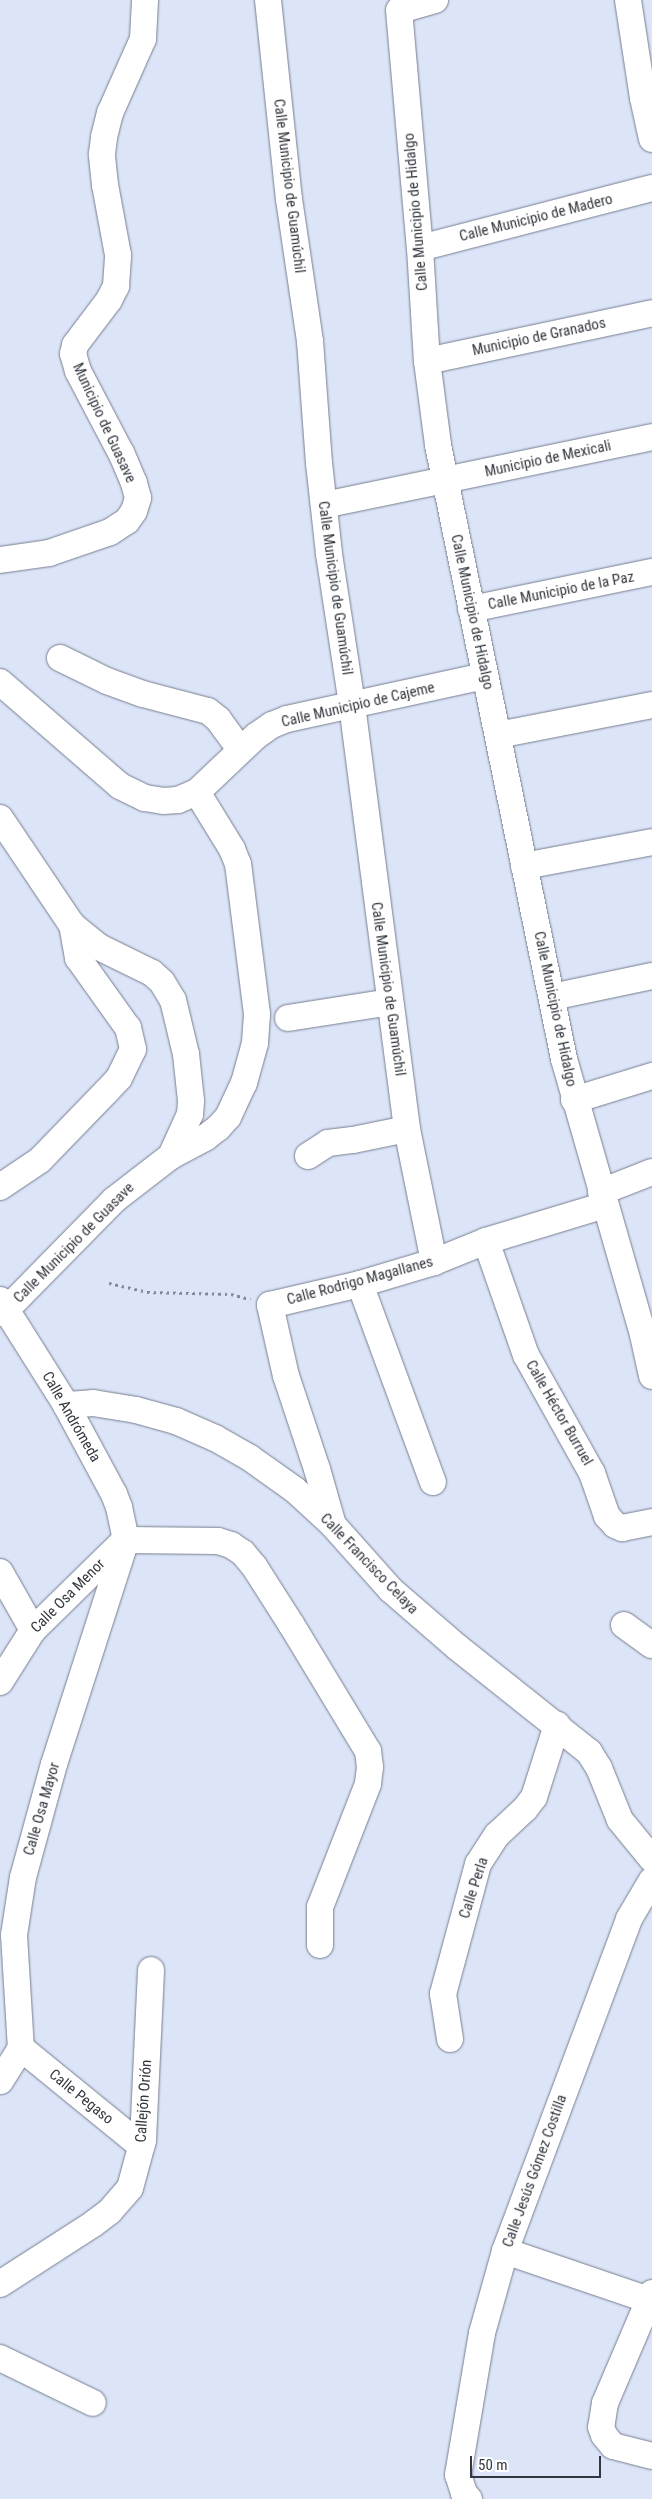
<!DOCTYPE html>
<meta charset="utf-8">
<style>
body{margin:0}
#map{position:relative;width:652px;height:2499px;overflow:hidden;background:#dce5f8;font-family:"Roboto Condensed",sans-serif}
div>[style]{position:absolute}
.path>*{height:3px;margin-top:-1.5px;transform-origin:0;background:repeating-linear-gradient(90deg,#848a97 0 2.5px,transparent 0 6.5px)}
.roads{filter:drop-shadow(0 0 1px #767e8f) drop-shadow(0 0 1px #767e8f)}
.minor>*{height:26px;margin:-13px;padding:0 13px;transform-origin:13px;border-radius:13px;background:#fff}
span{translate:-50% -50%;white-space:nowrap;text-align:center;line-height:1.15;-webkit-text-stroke:5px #fff;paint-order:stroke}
.street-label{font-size:15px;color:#34373f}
.scale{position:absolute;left:470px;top:2456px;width:131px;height:22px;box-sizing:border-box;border:2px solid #34373f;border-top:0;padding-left:6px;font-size:15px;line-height:18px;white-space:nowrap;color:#34373f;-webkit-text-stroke:4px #fff;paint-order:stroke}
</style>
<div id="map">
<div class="path">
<i style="left:109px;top:1283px;width:39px;rotate:13deg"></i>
<i style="left:147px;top:1292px;width:84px;rotate:1.4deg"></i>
<i style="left:231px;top:1294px;width:20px;rotate:15deg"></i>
</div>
<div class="roads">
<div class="minor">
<i style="left:268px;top:0;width:200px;rotate:84deg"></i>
<i style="left:289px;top:199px;width:144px;rotate:81.6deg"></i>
<i style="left:310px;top:341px;width:122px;rotate:85.8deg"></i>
<i style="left:319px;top:463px;width:92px;rotate:83.7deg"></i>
<i style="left:329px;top:554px;width:153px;rotate:81.3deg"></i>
<i style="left:352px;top:705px;width:428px;rotate:82.6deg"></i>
<i style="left:407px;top:1129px;width:136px;rotate:78.5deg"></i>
<i style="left:435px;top:0;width:37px;rotate:164deg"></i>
<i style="left:399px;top:10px;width:239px;rotate:85deg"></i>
<i style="left:420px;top:248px;width:113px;rotate:86.5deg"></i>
<i style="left:427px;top:361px;width:85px;rotate:82.5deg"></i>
<i style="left:438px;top:445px;width:627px;rotate:78.4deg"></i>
<i style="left:564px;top:1059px;width:287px;rotate:74deg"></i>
<i style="left:643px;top:1335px;width:42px;rotate:77.6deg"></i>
<i style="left:628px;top:0;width:99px;rotate:81.3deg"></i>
<i style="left:643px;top:98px;width:42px;rotate:77.6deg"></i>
<i style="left:420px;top:248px;width:240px;rotate:-14.5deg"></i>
<i style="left:427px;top:361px;width:230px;rotate:-12deg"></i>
<i style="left:324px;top:505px;width:335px;rotate:-11.7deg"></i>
<i style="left:0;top:560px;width:49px;rotate:-8.1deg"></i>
<i style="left:49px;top:553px;width:65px;rotate:-19deg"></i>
<i style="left:110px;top:532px;width:20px;rotate:-33deg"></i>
<i style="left:127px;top:521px;width:12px;rotate:-55deg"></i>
<i style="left:134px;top:511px;width:14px;rotate:-73deg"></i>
<i style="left:138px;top:498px;width:16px;rotate:-105deg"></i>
<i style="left:134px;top:483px;width:33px;rotate:-113deg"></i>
<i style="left:121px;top:453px;width:93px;rotate:-117.7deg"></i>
<i style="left:78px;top:371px;width:18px;rotate:-106deg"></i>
<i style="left:73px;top:354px;width:9px;rotate:-77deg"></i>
<i style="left:75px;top:345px;width:56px;rotate:-52.9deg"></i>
<i style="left:109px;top:300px;width:16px;rotate:-63deg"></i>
<i style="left:116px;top:286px;width:31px;rotate:-86deg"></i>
<i style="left:118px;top:255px;width:71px;rotate:-100.5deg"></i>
<i style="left:105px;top:185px;width:31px;rotate:-96deg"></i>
<i style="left:102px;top:154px;width:17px;rotate:-83deg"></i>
<i style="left:104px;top:137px;width:25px;rotate:-76deg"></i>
<i style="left:110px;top:113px;width:81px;rotate:-66deg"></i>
<i style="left:143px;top:39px;width:39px;rotate:-87deg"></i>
<i style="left:471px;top:609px;width:185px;rotate:-11.6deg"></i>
<i style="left:60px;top:658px;width:52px;rotate:26.1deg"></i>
<i style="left:107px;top:681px;width:38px;rotate:20deg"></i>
<i style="left:143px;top:694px;width:67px;rotate:14.7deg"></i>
<i style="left:208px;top:711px;width:13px;rotate:39deg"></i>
<i style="left:218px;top:719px;width:37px;rotate:54deg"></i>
<i style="left:0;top:682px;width:159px;rotate:40.9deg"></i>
<i style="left:120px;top:786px;width:28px;rotate:26deg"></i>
<i style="left:145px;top:798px;width:18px;rotate:9deg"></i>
<i style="left:163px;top:801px;width:15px;rotate:-4deg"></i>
<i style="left:178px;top:800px;width:21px;rotate:-23deg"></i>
<i style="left:197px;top:792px;width:81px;rotate:-43.5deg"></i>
<i style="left:256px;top:736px;width:19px;rotate:-35deg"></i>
<i style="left:272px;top:725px;width:16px;rotate:-22deg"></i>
<i style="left:287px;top:719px;width:203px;rotate:-12.3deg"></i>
<i style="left:498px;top:735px;width:157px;rotate:-11deg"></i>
<i style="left:0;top:818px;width:129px;rotate:56.1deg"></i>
<i style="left:72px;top:925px;width:35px;rotate:39deg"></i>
<i style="left:99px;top:947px;width:59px;rotate:26.1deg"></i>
<i style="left:152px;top:973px;width:13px;rotate:42deg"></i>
<i style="left:162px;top:982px;width:21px;rotate:59deg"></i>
<i style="left:173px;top:1000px;width:56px;rotate:76.5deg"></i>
<i style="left:186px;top:1054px;width:47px;rotate:83.9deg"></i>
<i style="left:191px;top:1101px;width:13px;rotate:94deg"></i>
<i style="left:190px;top:1114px;width:46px;rotate:114.3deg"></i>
<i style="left:524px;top:866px;width:130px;rotate:-10.6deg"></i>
<i style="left:552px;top:997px;width:102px;rotate:-11.9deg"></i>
<i style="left:288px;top:1018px;width:103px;rotate:-8.9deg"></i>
<i style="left:574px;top:1100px;width:82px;rotate:-17.1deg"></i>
<i style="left:308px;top:1156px;width:24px;rotate:-33deg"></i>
<i style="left:328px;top:1143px;width:25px;rotate:-7deg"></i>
<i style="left:353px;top:1140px;width:55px;rotate:-11.5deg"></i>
<i style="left:0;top:1187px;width:48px;rotate:-34deg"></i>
<i style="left:40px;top:1160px;width:95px;rotate:-45.9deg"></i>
<i style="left:106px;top:1092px;width:19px;rotate:-47deg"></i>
<i style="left:119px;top:1078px;width:32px;rotate:-64deg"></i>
<i style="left:133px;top:1049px;width:22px;rotate:-103deg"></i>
<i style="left:128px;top:1028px;width:86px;rotate:-125.5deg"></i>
<i style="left:78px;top:958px;width:34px;rotate:-100deg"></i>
<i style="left:601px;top:1192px;width:55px;rotate:-21.4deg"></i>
<i style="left:486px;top:1241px;width:121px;rotate:70.7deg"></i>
<i style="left:526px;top:1355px;width:135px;rotate:60.8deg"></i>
<i style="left:592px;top:1473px;width:46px;rotate:70.8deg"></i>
<i style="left:607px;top:1516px;width:12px;rotate:48deg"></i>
<i style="left:615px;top:1525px;width:8px;rotate:23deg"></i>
<i style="left:622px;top:1528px;width:31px;rotate:-11deg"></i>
<i style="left:360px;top:1284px;width:211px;rotate:69.8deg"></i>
<i style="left:0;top:1300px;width:124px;rotate:57.8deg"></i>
<i style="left:66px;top:1405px;width:101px;rotate:61.7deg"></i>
<i style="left:114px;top:1494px;width:14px;rotate:69deg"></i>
<i style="left:119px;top:1507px;width:34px;rotate:78deg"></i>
<i style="left:126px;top:1540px;width:235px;rotate:107.8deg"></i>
<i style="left:54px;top:1764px;width:117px;rotate:105.3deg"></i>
<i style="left:23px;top:1877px;width:59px;rotate:98.8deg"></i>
<i style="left:14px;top:1935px;width:113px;rotate:86.5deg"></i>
<i style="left:21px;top:2048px;width:39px;rotate:122deg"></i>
<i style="left:0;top:1313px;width:8px;rotate:-30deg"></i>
<i style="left:7px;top:1309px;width:153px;rotate:-45.5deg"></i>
<i style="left:114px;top:1200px;width:72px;rotate:-37.7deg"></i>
<i style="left:171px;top:1156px;width:40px;rotate:-28deg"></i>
<i style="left:206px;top:1137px;width:15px;rotate:-37deg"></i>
<i style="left:218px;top:1128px;width:15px;rotate:-48deg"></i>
<i style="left:228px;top:1117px;width:38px;rotate:-65deg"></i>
<i style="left:244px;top:1083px;width:41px;rotate:-74.6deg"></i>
<i style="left:255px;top:1043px;width:29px;rotate:-86deg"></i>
<i style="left:257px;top:1014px;width:151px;rotate:-97.2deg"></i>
<i style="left:238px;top:864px;width:16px;rotate:-112deg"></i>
<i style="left:232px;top:849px;width:67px;rotate:-121.6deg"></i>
<i style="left:66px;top:1405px;width:27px;rotate:-4deg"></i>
<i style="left:93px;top:1403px;width:44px;rotate:9.2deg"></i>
<i style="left:136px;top:1410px;width:41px;rotate:15.4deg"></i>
<i style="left:176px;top:1421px;width:43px;rotate:23.6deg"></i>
<i style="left:215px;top:1438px;width:40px;rotate:29.7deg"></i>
<i style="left:250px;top:1458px;width:55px;rotate:35.4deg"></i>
<i style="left:295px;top:1490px;width:52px;rotate:42.6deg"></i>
<i style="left:333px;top:1525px;width:87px;rotate:48.3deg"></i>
<i style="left:391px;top:1590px;width:87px;rotate:40.8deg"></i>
<i style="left:457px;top:1647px;width:169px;rotate:38.5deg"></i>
<i style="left:589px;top:1752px;width:19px;rotate:58deg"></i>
<i style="left:599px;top:1768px;width:56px;rotate:68deg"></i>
<i style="left:620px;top:1820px;width:50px;rotate:50.6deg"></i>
<i style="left:333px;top:1525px;width:58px;rotate:-105.9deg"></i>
<i style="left:317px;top:1469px;width:98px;rotate:-108.4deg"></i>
<i style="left:286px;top:1376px;width:73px;rotate:-102.7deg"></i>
<i style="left:270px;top:1305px;width:92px;rotate:-13.1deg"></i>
<i style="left:360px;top:1284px;width:77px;rotate:-16.6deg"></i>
<i style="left:434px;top:1262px;width:56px;rotate:-22deg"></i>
<i style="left:486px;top:1241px;width:124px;rotate:-16.8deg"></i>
<i style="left:126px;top:1540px;width:92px;rotate:0.6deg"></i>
<i style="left:218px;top:1541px;width:14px;rotate:17deg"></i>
<i style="left:231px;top:1545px;width:14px;rotate:34deg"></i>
<i style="left:243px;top:1553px;width:17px;rotate:50deg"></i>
<i style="left:254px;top:1566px;width:69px;rotate:57.5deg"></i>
<i style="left:291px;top:1624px;width:149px;rotate:58.8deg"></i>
<i style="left:368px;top:1751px;width:16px;rotate:83deg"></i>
<i style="left:370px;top:1767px;width:17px;rotate:97deg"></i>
<i style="left:368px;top:1784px;width:132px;rotate:111.3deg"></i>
<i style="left:320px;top:1907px;width:38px;rotate:90deg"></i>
<i style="left:0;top:1572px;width:67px;rotate:60.4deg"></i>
<i style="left:624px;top:1625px;width:34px;rotate:36deg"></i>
<i style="left:0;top:1682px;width:62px;rotate:-57.6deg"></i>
<i style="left:33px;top:1630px;width:126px;rotate:-44.4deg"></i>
<i style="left:450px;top:2039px;width:46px;rotate:-98.8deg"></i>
<i style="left:443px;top:1994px;width:135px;rotate:-74.9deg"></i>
<i style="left:478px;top:1864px;width:35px;rotate:-57deg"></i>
<i style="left:497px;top:1835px;width:38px;rotate:-43deg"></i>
<i style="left:525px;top:1809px;width:15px;rotate:-53deg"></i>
<i style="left:534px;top:1797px;width:76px;rotate:-72.3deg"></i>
<i style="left:21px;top:2048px;width:155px;rotate:39.2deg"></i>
<i style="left:505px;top:2251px;width:152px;rotate:18.8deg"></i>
<i style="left:0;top:2284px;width:111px;rotate:-32.8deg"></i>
<i style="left:93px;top:2224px;width:21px;rotate:-37deg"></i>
<i style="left:110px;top:2211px;width:30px;rotate:-49deg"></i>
<i style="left:130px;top:2188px;width:50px;rotate:-74.8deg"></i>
<i style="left:143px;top:2140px;width:170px;rotate:-87.3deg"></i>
<i style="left:652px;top:2293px;width:120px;rotate:113.1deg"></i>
<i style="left:605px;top:2403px;width:24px;rotate:99deg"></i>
<i style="left:601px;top:2427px;width:9px;rotate:69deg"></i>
<i style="left:604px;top:2435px;width:14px;rotate:51deg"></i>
<i style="left:613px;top:2446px;width:40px;rotate:14.4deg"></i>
<i style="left:0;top:2358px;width:103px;rotate:25.8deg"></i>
<i style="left:469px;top:2499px;width:8px;rotate:-130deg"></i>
<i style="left:464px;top:2493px;width:19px;rotate:-108deg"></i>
<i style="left:458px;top:2475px;width:144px;rotate:-80.4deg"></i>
<i style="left:482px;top:2333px;width:85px;rotate:-74.3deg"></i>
<i style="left:505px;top:2251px;width:354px;rotate:-69.5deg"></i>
<i style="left:629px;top:1919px;width:45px;rotate:-59.5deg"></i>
</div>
</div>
<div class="street-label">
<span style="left:289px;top:186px;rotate:83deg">Calle Municipio de Guamúchil</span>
<span style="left:416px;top:212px;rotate:-95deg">Calle Municipio de Hidalgo</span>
<span style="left:536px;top:218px;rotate:-14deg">Calle Municipio de Madero</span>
<span style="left:539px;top:337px;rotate:-12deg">Municipio de Granados</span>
<span style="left:104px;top:423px;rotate:65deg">Municipio de Guasave</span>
<span style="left:548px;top:459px;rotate:-12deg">Municipio de Mexicali</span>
<span style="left:335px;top:588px;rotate:82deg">Calle Municipio de Guamúchil</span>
<span style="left:561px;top:591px;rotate:-11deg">Calle Municipio de la Paz</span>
<span style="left:472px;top:612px;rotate:78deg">Calle Municipio de Hidalgo</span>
<span style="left:358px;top:705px;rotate:-13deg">Calle Municipio de Cajeme</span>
<span style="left:388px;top:989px;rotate:82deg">Calle Municipio de Guamúchil</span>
<span style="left:555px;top:1009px;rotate:78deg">Calle Municipio de Hidalgo</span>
<span style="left:74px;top:1243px;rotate:-45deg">Calle Municipio de Guasave</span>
<span style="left:360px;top:1281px;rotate:-15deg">Calle Rodrigo Magallanes</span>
<span style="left:559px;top:1413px;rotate:60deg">Calle Héctor Burruel</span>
<span style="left:71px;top:1417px;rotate:60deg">Calle Andrómeda</span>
<span style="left:369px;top:1564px;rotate:46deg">Calle Francisco Celaya</span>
<span style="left:68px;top:1596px;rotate:-45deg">Calle Osa Menor</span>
<span style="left:42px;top:1809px;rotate:-74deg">Calle Osa Mayor</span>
<span style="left:474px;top:1888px;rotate:-72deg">Calle Perla</span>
<span style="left:81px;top:2097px;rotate:39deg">Calle Pegaso</span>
<span style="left:144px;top:2101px;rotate:-86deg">Callejón Orión</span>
<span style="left:535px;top:2171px;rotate:-70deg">Calle Jesús Gómez Costilla</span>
</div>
<div class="scale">50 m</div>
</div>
